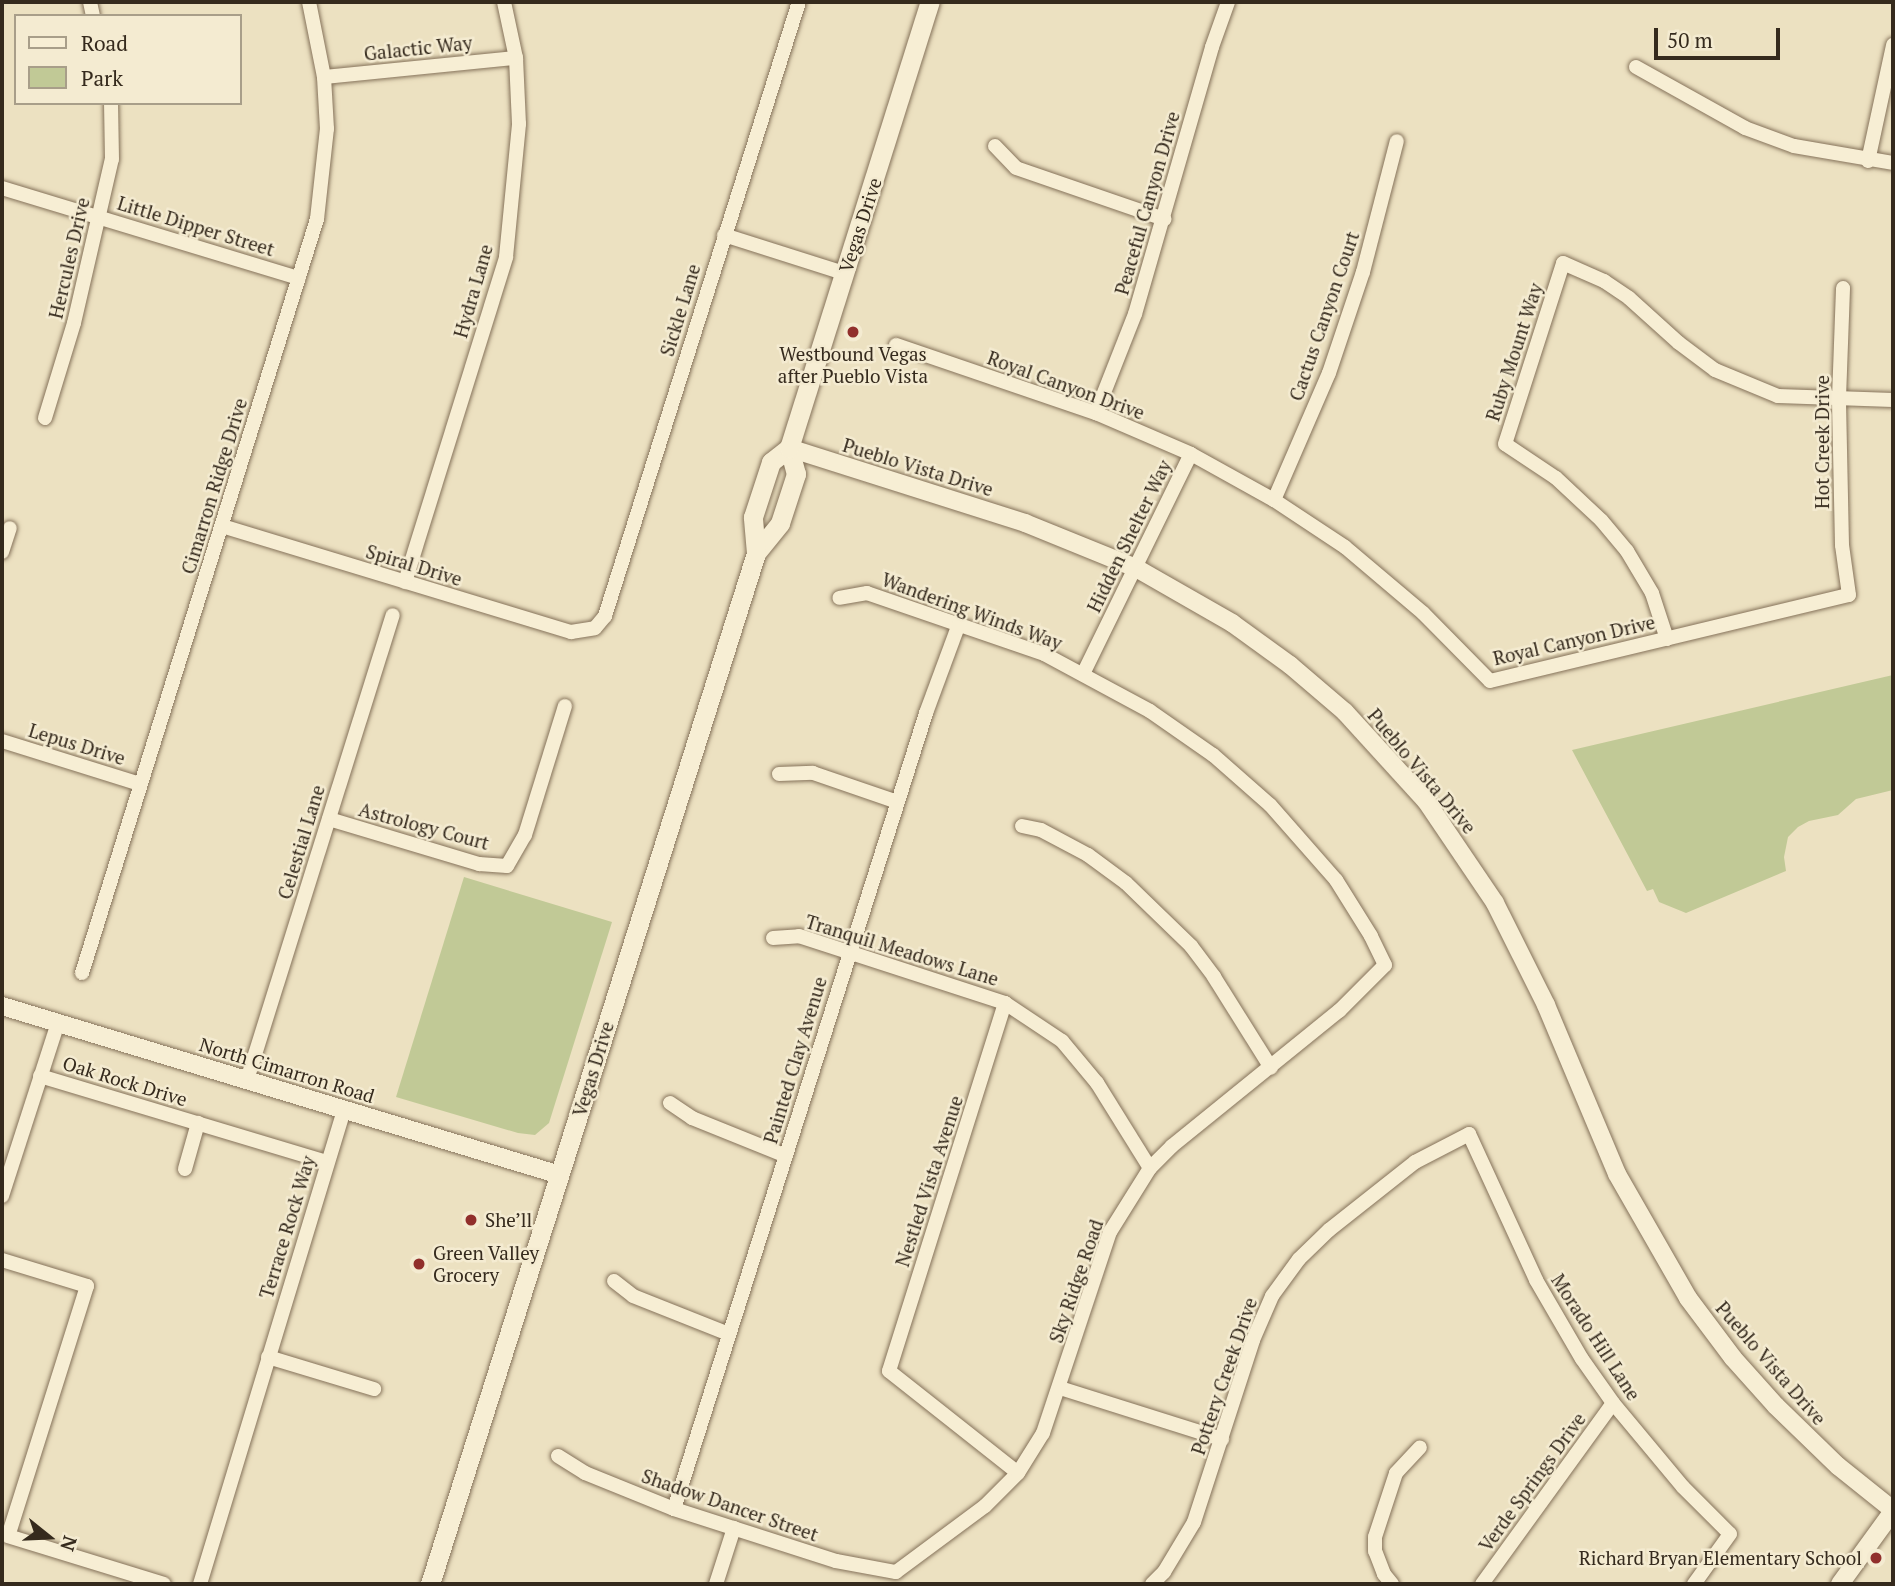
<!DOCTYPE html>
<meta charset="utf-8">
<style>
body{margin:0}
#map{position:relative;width:1895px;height:1586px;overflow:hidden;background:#ece1c1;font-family:"PT Serif",serif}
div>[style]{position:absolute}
.green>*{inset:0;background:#c1c996}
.roads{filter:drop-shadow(0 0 2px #85725a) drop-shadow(0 0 2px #85725a)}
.minor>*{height:14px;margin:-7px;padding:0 7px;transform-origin:7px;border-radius:7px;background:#f7eed4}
.tertiary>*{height:18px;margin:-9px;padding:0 9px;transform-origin:9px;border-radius:9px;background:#f7eed4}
.secondary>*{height:19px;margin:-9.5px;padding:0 9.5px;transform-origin:9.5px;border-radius:9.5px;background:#f7eed4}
.dots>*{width:19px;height:19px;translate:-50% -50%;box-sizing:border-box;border:4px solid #f4ebd1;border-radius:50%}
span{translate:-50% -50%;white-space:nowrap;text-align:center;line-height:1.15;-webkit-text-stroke:5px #f4ebd1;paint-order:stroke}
.street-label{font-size:19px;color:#352a1d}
.poi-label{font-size:19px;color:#352a1d}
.left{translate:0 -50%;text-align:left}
.right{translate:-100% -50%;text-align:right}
.frame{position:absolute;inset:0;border:4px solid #352a1d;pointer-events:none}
.legend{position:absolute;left:14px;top:14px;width:228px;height:91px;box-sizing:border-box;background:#f4ebd1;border:2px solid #a89e89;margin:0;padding:9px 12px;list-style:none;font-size:21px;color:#352a1d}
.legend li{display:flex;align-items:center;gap:14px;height:35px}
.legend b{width:35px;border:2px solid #a89e89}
.north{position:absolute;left:14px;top:1502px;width:70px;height:70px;-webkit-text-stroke:5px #f4ebd1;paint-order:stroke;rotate:108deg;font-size:19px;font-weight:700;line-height:28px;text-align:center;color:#352a1d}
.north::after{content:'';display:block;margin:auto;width:24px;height:32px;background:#352a1d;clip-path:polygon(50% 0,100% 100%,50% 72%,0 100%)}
.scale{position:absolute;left:1654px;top:28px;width:126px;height:32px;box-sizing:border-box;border:4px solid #352a1d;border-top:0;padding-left:9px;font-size:21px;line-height:24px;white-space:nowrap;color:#352a1d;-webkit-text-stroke:5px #f4ebd1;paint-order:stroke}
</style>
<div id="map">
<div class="green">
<i style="clip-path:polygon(1893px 675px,1893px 790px,1856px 799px,1838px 815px,1809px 821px,1798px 827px,1788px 837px,1784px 857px,1786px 871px,1686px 913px,1659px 902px,1653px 889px,1647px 891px,1572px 750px)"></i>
<i style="clip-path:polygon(464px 877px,612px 922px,549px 1123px,535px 1135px,518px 1133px,396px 1097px)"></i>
</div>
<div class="roads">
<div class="minor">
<i style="left:90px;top:2px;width:14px;rotate:78deg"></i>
<i style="left:1636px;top:67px;width:125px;rotate:29.2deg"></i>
<i style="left:1745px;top:128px;width:52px;rotate:20.2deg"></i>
<i style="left:1794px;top:146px;width:100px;rotate:9.7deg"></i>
<i style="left:324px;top:77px;width:193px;rotate:-5.7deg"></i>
<i style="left:995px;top:146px;width:30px;rotate:46deg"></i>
<i style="left:1016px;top:168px;width:157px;rotate:19deg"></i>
<i style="left:1868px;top:161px;width:119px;rotate:-77.8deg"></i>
<i style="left:2px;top:188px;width:310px;rotate:16.9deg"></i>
<i style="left:724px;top:235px;width:126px;rotate:17.6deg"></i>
<i style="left:896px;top:345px;width:211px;rotate:18.8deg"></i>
<i style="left:1096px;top:413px;width:103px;rotate:23.3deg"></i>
<i style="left:1191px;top:454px;width:95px;rotate:29deg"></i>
<i style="left:1274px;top:500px;width:85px;rotate:33.5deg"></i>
<i style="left:1345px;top:547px;width:102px;rotate:40.2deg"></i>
<i style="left:1423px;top:613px;width:95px;rotate:45.4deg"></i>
<i style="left:1490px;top:681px;width:369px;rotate:-13.5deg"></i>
<i style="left:1849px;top:595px;width:50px;rotate:-98deg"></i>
<i style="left:1842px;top:545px;width:147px;rotate:-91.2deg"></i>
<i style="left:1839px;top:398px;width:110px;rotate:-87.9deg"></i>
<i style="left:1096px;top:413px;width:106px;rotate:-68.5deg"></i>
<i style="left:1135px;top:314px;width:278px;rotate:-73.9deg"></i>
<i style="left:1212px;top:47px;width:48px;rotate:-70.4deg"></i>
<i style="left:45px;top:418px;width:99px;rotate:-73deg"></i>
<i style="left:74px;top:323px;width:168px;rotate:-77deg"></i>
<i style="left:112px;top:159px;width:56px;rotate:-91deg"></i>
<i style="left:1274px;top:500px;width:138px;rotate:-66.6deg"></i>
<i style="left:1329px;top:373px;width:107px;rotate:-71.4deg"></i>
<i style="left:1363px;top:272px;width:135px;rotate:-75.5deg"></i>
<i style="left:222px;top:526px;width:365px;rotate:16.9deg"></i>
<i style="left:571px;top:632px;width:24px;rotate:-9deg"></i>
<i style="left:595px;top:628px;width:16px;rotate:-50deg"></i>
<i style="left:605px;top:616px;width:644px;rotate:-72.47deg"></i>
<i style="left:2px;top:552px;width:25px;rotate:-72deg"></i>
<i style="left:405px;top:582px;width:340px;rotate:-72.7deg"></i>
<i style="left:506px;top:257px;width:134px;rotate:-84.4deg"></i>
<i style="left:519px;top:124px;width:66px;rotate:-92.6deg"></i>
<i style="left:516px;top:58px;width:57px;rotate:-102.1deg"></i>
<i style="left:1667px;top:639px;width:48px;rotate:-108.1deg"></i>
<i style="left:1652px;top:593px;width:49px;rotate:-120.8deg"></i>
<i style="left:1627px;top:551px;width:40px;rotate:-130deg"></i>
<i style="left:1601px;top:520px;width:62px;rotate:-137deg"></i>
<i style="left:1556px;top:478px;width:61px;rotate:-146.3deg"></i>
<i style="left:1505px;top:444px;width:190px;rotate:-72.2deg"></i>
<i style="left:1563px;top:263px;width:45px;rotate:23.7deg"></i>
<i style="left:1604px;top:281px;width:30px;rotate:34deg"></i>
<i style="left:1629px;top:298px;width:67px;rotate:42deg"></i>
<i style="left:1679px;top:343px;width:45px;rotate:36.9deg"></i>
<i style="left:1715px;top:370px;width:68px;rotate:22.4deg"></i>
<i style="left:1778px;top:396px;width:115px;rotate:2deg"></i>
<i style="left:1083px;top:674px;width:245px;rotate:-63.9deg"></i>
<i style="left:2px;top:741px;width:145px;rotate:17.3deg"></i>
<i style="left:779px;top:774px;width:34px;rotate:-2deg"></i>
<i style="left:813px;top:773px;width:89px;rotate:19deg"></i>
<i style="left:329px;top:819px;width:157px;rotate:16.7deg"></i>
<i style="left:479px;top:864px;width:28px;rotate:4deg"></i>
<i style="left:507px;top:866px;width:36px;rotate:-60deg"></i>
<i style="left:525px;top:835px;width:135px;rotate:-72.8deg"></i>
<i style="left:1022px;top:826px;width:19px;rotate:12deg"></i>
<i style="left:1041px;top:830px;width:53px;rotate:28deg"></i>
<i style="left:1088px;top:855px;width:47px;rotate:36.4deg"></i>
<i style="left:1126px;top:883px;width:91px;rotate:44.1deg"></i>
<i style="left:1191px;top:946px;width:39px;rotate:53deg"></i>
<i style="left:1214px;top:977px;width:107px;rotate:57.9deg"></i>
<i style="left:773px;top:938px;width:26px;rotate:-4deg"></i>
<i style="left:799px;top:936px;width:217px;rotate:18deg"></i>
<i style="left:1005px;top:1003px;width:69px;rotate:33.7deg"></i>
<i style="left:1062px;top:1041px;width:55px;rotate:50.2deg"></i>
<i style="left:1097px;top:1083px;width:100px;rotate:58.1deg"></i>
<i style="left:82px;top:973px;width:790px;rotate:-72.69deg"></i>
<i style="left:317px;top:219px;width:91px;rotate:-83.7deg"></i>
<i style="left:327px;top:129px;width:52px;rotate:-93.3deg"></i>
<i style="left:324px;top:77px;width:76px;rotate:-101.3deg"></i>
<i style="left:1005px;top:1003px;width:386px;rotate:107.5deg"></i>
<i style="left:889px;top:1371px;width:164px;rotate:38.3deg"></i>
<i style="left:40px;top:1076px;width:300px;rotate:16.7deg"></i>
<i style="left:247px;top:1080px;width:487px;rotate:-72.6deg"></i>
<i style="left:670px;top:1103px;width:27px;rotate:34deg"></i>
<i style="left:692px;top:1118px;width:101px;rotate:22deg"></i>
<i style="left:185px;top:1169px;width:48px;rotate:-74.2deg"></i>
<i style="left:2px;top:1196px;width:182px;rotate:-72.1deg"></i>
<i style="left:2px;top:1260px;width:89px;rotate:17deg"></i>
<i style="left:87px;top:1286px;width:262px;rotate:107.5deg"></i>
<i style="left:8px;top:1536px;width:163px;rotate:17.1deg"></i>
<i style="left:614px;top:1281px;width:24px;rotate:38deg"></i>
<i style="left:633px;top:1296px;width:103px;rotate:21.6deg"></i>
<i style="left:268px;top:1357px;width:111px;rotate:16.8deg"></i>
<i style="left:1060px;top:1388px;width:170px;rotate:17.5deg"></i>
<i style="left:558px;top:1456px;width:32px;rotate:32deg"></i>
<i style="left:585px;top:1473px;width:96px;rotate:22deg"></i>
<i style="left:674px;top:1509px;width:170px;rotate:17.8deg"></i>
<i style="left:836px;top:1561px;width:61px;rotate:10.4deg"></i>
<i style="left:896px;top:1572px;width:111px;rotate:-36.6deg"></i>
<i style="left:985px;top:1506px;width:47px;rotate:-45deg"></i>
<i style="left:1018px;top:1473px;width:47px;rotate:-58deg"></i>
<i style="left:1043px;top:1433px;width:212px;rotate:-71.6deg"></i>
<i style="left:1110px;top:1232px;width:75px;rotate:-58deg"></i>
<i style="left:1150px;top:1168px;width:31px;rotate:-45deg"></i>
<i style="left:1172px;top:1146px;width:215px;rotate:-39deg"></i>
<i style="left:1339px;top:1011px;width:65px;rotate:-45deg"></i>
<i style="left:1385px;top:965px;width:32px;rotate:-116deg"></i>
<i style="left:1371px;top:936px;width:66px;rotate:-122deg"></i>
<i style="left:1336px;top:880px;width:100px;rotate:-131.3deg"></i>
<i style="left:1270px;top:805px;width:76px;rotate:-138.7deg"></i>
<i style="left:1213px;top:755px;width:77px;rotate:-145.1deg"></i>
<i style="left:1150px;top:711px;width:120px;rotate:-151.7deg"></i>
<i style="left:1044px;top:654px;width:187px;rotate:-161deg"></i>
<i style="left:867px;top:593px;width:28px;rotate:170deg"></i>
<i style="left:674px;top:1509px;width:835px;rotate:-72.43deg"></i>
<i style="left:926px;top:713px;width:95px;rotate:-69.7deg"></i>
<i style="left:200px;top:1584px;width:496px;rotate:-73.1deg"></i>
<i style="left:716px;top:1584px;width:59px;rotate:-72.2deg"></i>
<i style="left:1152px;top:1584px;width:17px;rotate:-45deg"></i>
<i style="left:1164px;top:1572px;width:58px;rotate:-59deg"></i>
<i style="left:1194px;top:1522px;width:191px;rotate:-72deg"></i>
<i style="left:1253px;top:1340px;width:48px;rotate:-66.6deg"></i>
<i style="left:1272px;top:1296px;width:46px;rotate:-53.9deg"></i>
<i style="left:1299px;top:1259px;width:42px;rotate:-44deg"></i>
<i style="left:1329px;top:1230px;width:110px;rotate:-38.3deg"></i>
<i style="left:1415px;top:1162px;width:61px;rotate:-27.4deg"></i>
<i style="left:1469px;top:1134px;width:161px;rotate:65.3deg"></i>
<i style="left:1536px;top:1280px;width:91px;rotate:59.8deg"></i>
<i style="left:1582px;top:1359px;width:54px;rotate:54.8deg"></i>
<i style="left:1613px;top:1403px;width:109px;rotate:50.2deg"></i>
<i style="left:1683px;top:1487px;width:66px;rotate:45deg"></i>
<i style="left:1730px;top:1534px;width:62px;rotate:125.8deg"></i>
<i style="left:1392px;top:1584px;width:13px;rotate:-129deg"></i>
<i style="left:1384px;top:1574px;width:25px;rotate:-111deg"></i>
<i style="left:1375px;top:1551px;width:14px;rotate:-90deg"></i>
<i style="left:1375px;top:1537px;width:67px;rotate:-71.8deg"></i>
<i style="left:1396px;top:1473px;width:35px;rotate:-47deg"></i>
<i style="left:1482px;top:1584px;width:223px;rotate:-54.1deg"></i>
</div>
<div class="tertiary">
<i style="left:789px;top:448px;width:248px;rotate:17.6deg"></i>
<i style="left:1025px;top:523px;width:120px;rotate:22.1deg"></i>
<i style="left:1136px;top:568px;width:111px;rotate:29.8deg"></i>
<i style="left:1232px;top:623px;width:72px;rotate:35.9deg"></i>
<i style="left:1290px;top:665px;width:72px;rotate:40.5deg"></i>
<i style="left:1345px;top:712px;width:120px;rotate:47.7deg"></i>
<i style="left:1426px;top:801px;width:123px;rotate:55.9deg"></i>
<i style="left:1495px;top:903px;width:114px;rotate:63.4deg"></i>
<i style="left:1546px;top:1005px;width:183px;rotate:67.2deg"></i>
<i style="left:1617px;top:1174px;width:143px;rotate:60.2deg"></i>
<i style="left:1688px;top:1298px;width:75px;rotate:53.1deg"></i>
<i style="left:1733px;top:1358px;width:64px;rotate:48.1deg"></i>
<i style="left:1776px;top:1406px;width:86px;rotate:44.1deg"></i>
<i style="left:1838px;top:1466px;width:70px;rotate:38.7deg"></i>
<i style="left:2px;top:1006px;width:583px;rotate:16.85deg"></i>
<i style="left:1840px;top:1584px;width:90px;rotate:-54deg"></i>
</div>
<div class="secondary">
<i style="left:756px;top:553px;width:38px;rotate:-51deg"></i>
<i style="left:780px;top:523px;width:52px;rotate:-71.9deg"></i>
<i style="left:796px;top:474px;width:27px;rotate:-105deg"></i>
<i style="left:430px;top:1584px;width:1081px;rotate:-72.45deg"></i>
<i style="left:756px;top:553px;width:36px;rotate:-95deg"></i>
<i style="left:753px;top:517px;width:58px;rotate:-71.9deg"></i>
<i style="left:771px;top:462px;width:23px;rotate:-38deg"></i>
<i style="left:789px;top:448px;width:468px;rotate:-72.5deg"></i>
</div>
</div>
<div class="dots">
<i style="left:853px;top:332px;background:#912f2c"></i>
<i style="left:471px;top:1220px;background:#912f2c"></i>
<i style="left:419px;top:1264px;background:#912f2c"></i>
<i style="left:1876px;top:1558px;background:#912f2c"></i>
</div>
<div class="street-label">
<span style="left:418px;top:48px;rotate:-6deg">Galactic Way</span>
<span style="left:1147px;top:203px;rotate:-74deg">Peaceful Canyon Drive</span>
<span style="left:860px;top:225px;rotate:-72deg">Vegas Drive</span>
<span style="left:196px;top:226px;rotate:17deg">Little Dipper Street</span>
<span style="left:69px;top:258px;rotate:-77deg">Hercules Drive</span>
<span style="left:473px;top:291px;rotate:-74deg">Hydra Lane</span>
<span style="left:680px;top:310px;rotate:-73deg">Sickle Lane</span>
<span style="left:1324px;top:316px;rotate:-71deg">Cactus Canyon Court</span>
<span style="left:1514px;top:352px;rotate:-72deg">Ruby Mount Way</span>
<span style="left:1066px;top:385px;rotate:20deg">Royal Canyon Drive</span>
<span style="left:1822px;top:442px;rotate:-90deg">Hot Creek Drive</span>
<span style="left:918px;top:467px;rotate:17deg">Pueblo Vista Drive</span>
<span style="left:214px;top:486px;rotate:-73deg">Cimarron Ridge Drive</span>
<span style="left:1129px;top:536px;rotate:-64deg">Hidden Shelter Way</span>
<span style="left:414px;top:565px;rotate:17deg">Spiral Drive</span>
<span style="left:972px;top:611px;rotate:20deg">Wandering Winds Way</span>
<span style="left:1574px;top:640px;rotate:-13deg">Royal Canyon Drive</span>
<span style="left:77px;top:744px;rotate:17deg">Lepus Drive</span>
<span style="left:1422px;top:771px;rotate:50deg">Pueblo Vista Drive</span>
<span style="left:424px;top:826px;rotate:15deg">Astrology Court</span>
<span style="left:301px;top:842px;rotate:-73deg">Celestial Lane</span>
<span style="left:902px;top:950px;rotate:17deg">Tranquil Meadows Lane</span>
<span style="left:795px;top:1060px;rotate:-73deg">Painted Clay Avenue</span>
<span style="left:593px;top:1069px;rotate:-73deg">Vegas Drive</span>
<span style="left:287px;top:1070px;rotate:17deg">North Cimarron Road</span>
<span style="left:125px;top:1081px;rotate:17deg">Oak Rock Drive</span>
<span style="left:929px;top:1181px;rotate:-72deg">Nestled Vista Avenue</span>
<span style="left:287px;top:1227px;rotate:-73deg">Terrace Rock Way</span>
<span style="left:1076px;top:1281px;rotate:-71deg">Sky Ridge Road</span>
<span style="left:1596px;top:1337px;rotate:57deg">Morado Hill Lane</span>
<span style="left:1771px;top:1363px;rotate:49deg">Pueblo Vista Drive</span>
<span style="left:1224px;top:1376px;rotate:-71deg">Pottery Creek Drive</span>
<span style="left:1532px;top:1482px;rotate:-54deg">Verde Springs Drive</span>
<span style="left:730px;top:1505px;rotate:19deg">Shadow Dancer Street</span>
</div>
<div class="poi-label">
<span style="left:853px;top:365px">Westbound Vegas<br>after Pueblo Vista</span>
<span class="left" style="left:485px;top:1220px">She’ll</span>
<span class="left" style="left:433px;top:1264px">Green Valley<br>Grocery</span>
<span class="right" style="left:1862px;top:1558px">Richard Bryan Elementary School</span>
</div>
<div class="frame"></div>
<ul class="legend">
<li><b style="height:9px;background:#f7eed4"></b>Road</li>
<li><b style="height:19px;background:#c1c996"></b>Park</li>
</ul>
<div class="north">N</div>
<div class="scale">50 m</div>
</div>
